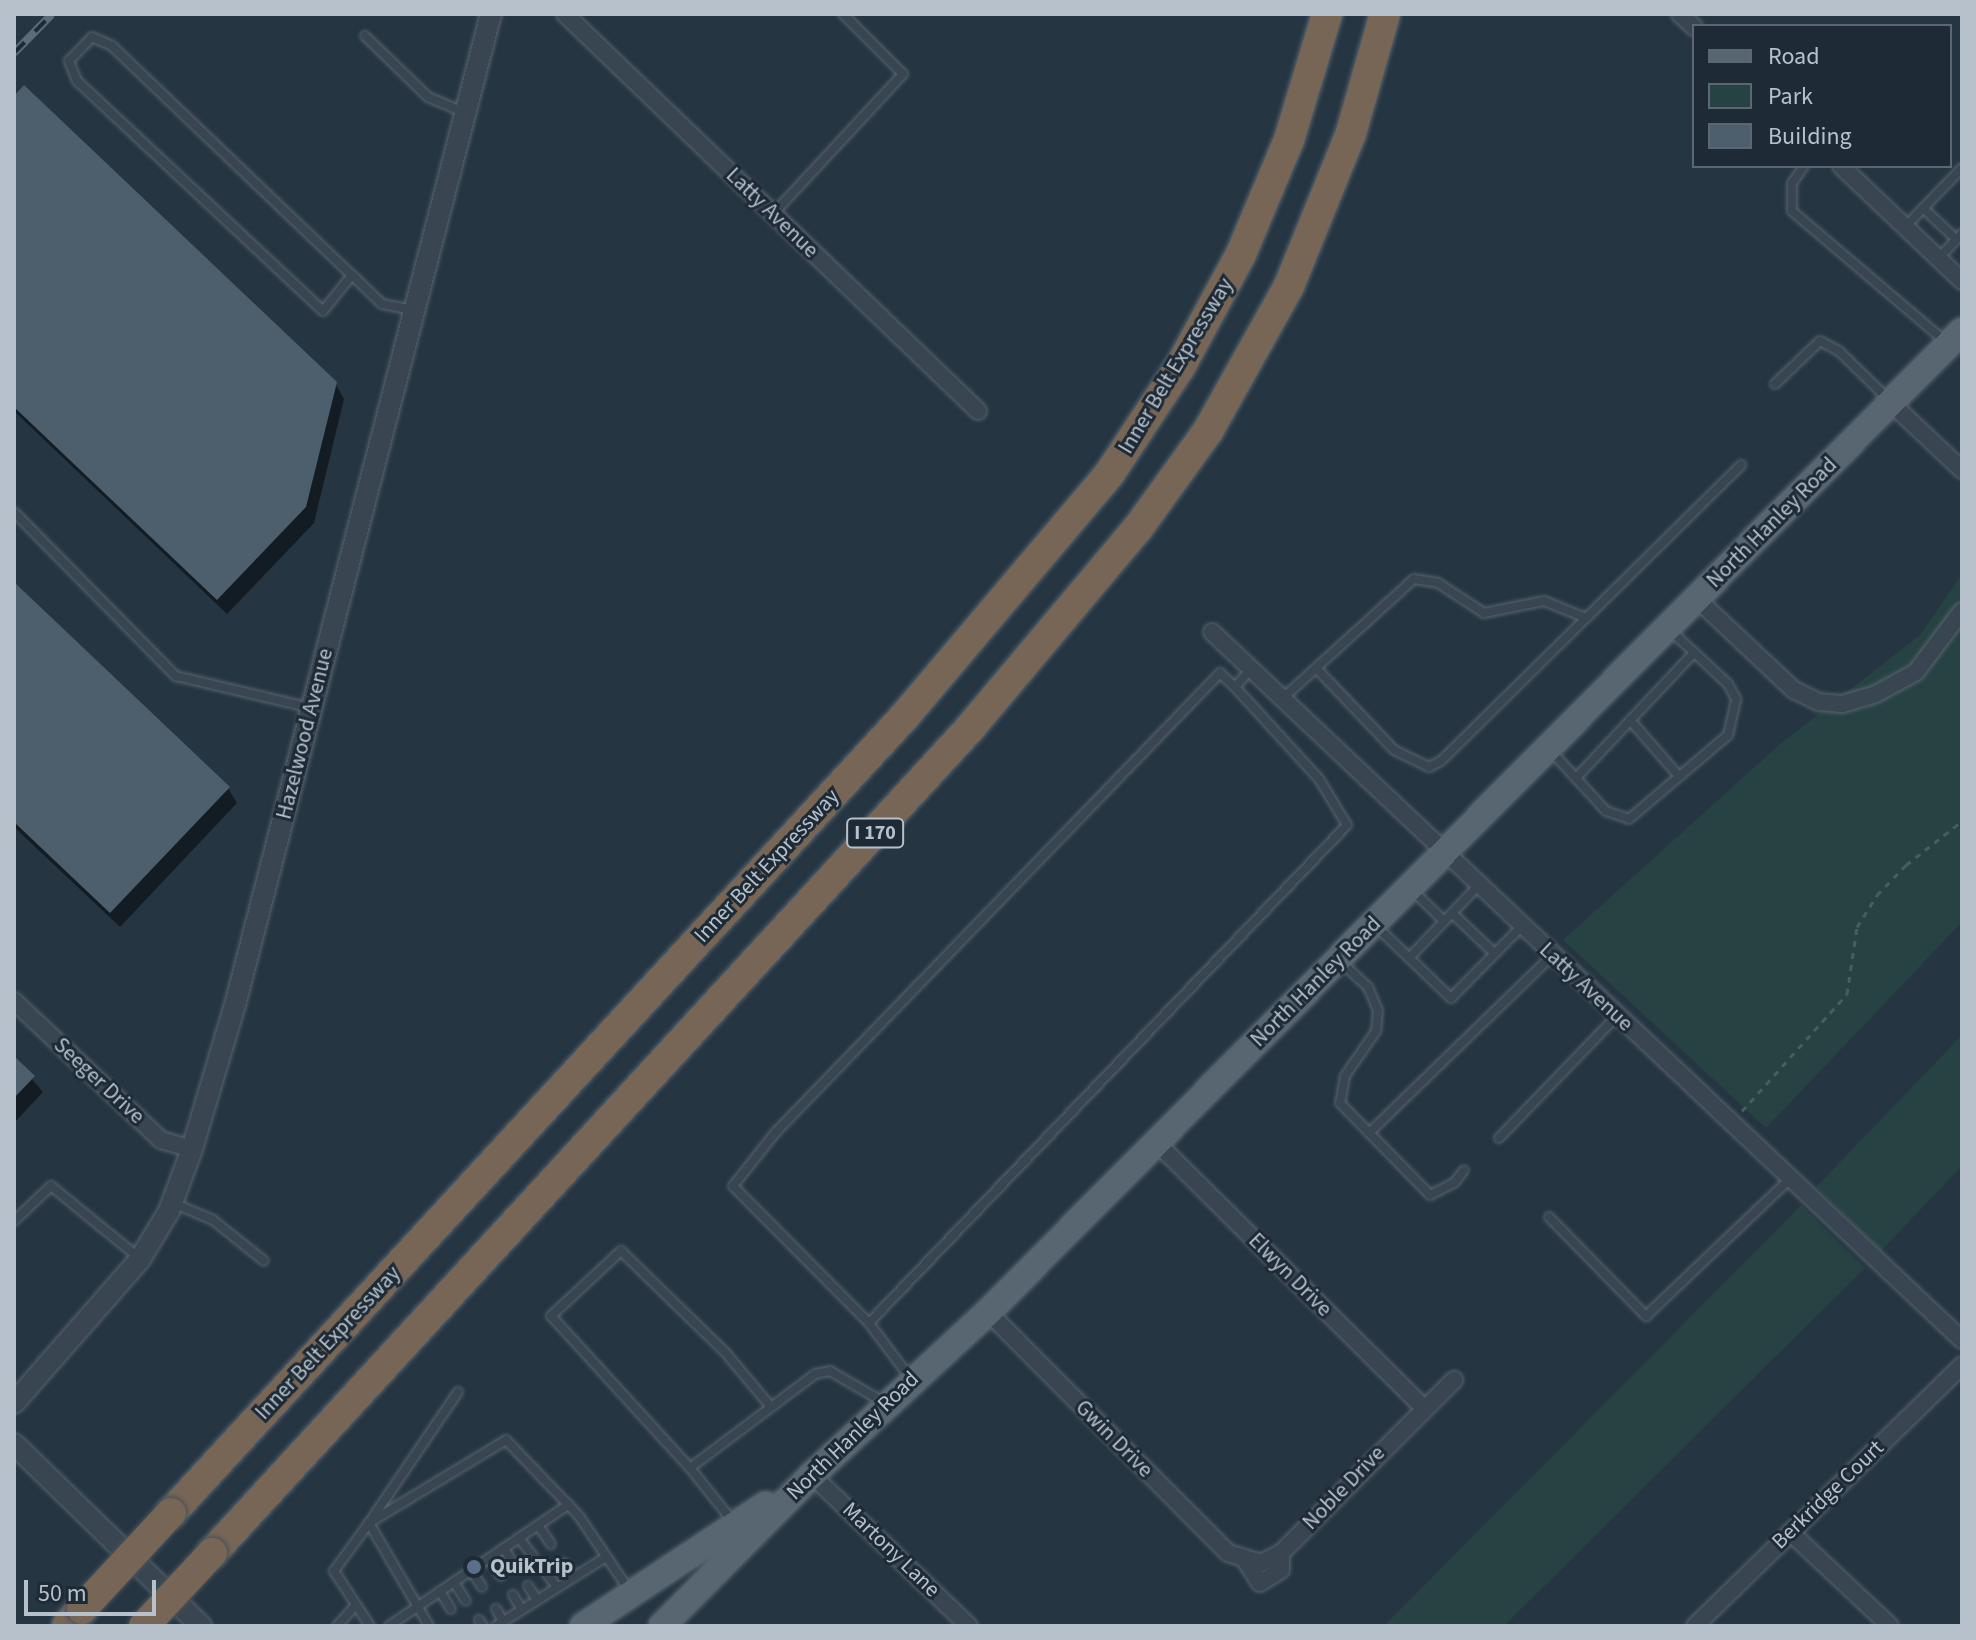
<!DOCTYPE html>
<style>
body{margin:0}
#map{position:relative;width:1976px;height:1640px;overflow:hidden;background:#253542;font-family:"Source Sans 3",sans-serif}
div>[style]{position:absolute}
.green>*{inset:0;background:#274242}
.shadow>*{inset:0;background:#0007}
.building>*{inset:0;background:#4d5f6d}
.path>*{height:3px;margin-top:-1.5px;transform-origin:0;background:repeating-linear-gradient(90deg,#455e5e 0 6px,transparent 0 12px)}
.roads{filter:drop-shadow(0 0 2px #57646e) drop-shadow(0 0 2px #57646e)}
.service>*{height:8px;margin:-4px;padding:0 4px;transform-origin:4px;border-radius:4px;background:#394651}
.minor>*{height:16px;margin:-8px;padding:0 8px;transform-origin:8px;border-radius:8px;background:#394651}
.tertiary>*{height:20px;margin:-10px;padding:0 10px;transform-origin:10px;border-radius:10px;background:#394651}
.primary>*{height:26px;margin:-13px;padding:0 13px;transform-origin:13px;border-radius:13px;background:#576671}
.motorway>*{height:30px;margin:-15px;padding:0 15px;transform-origin:15px;border-radius:15px;background:#776556}
.rail>*{height:8px;margin-top:-4px;transform-origin:0;background:repeating-linear-gradient(90deg,#1e2b36 0 15px,#5b6b78 0 30px);box-sizing:border-box;border-block:2px solid #5b6b78}
.bridges{filter:drop-shadow(0 0 2px #44515b) drop-shadow(0 0 2px #44515b)}
.motorway-bridge>*{height:30px;margin:-15px;padding:0 15px;transform-origin:15px;border-radius:15px;background:#776556}
.dots>*{width:22px;height:22px;translate:-50% -50%;box-sizing:border-box;border:4px solid #1e2b36;border-radius:50%}
span{translate:-50% -50%;white-space:nowrap;text-align:center;line-height:1.15;-webkit-text-stroke:6px #1e2b36;paint-order:stroke}
.shield-label span{padding:2px 6px;background:#1e2b36;border:2px solid;border-radius:6px;-webkit-text-stroke-width:0}
.shield-label{font-size:20px;color:#b6c1cb;font-weight:700}
.street-label{font-size:22px;color:#b6c1cb}
.poi-label{font-size:22px;color:#b6c1cb;font-weight:700}
.left{translate:0 -50%;text-align:left}
.frame{position:absolute;inset:0;border:16px solid #b6c1cb;pointer-events:none}
.legend{position:absolute;left:1692px;top:24px;width:260px;height:144px;box-sizing:border-box;background:#1e2b36;border:2px solid #5b6772;margin:0;padding:10px 14px;list-style:none;font-size:24px;color:#b6c1cb}
.legend li{display:flex;align-items:center;gap:16px;height:40px}
.legend b{width:40px;border:2px solid #5b6772}
.scale{position:absolute;left:24px;top:1580px;width:132px;height:36px;box-sizing:border-box;border:4px solid #b6c1cb;border-top:0;padding-left:10px;font-size:24px;line-height:28px;white-space:nowrap;color:#b6c1cb;-webkit-text-stroke:6px #1e2b36;paint-order:stroke}
</style>
<div id="map">
<div class="green">
<i style="clip-path:polygon(1962px 574px,1962px 922px,1766px 1128px,1563px 940px,1780px 744px,1920px 635px)"></i>
<i style="clip-path:polygon(1962px 1035px,1962px 1166px,1881px 1251px,1816px 1187px)"></i>
<i style="clip-path:polygon(1801px 1205px,1865px 1268px,1504px 1626px,1384px 1626px)"></i>
</div>
<div class="shadow">
<i style="clip-path:polygon(14px 99px,335px 383px,344px 399px,314px 523px,227px 614px,14px 411px)"></i>
<i style="clip-path:polygon(14px 585px,228px 788px,237px 803px,120px 927px,14px 827px)"></i>
<i style="clip-path:polygon(14px 1058px,43px 1092px,14px 1123px)"></i>
</div>
<div class="building">
<i style="clip-path:polygon(24px 85px,337px 382px,306px 507px,217px 600px,14px 407px,14px 96px)"></i>
<i style="clip-path:polygon(14px 582px,230px 787px,110px 913px,14px 822px)"></i>
<i style="clip-path:polygon(14px 1056px,35px 1076px,14px 1098px)"></i>
</div>
<div class="path">
<i style="left:1742px;top:1111px;width:157px;rotate:-48.1deg"></i>
<i style="left:1847px;top:994px;width:68px;rotate:-81.5deg"></i>
<i style="left:1857px;top:927px;width:38px;rotate:-58deg"></i>
<i style="left:1877px;top:895px;width:42px;rotate:-46deg"></i>
<i style="left:1906px;top:865px;width:71px;rotate:-38.2deg"></i>
</div>
<div class="roads">
<div class="service">
<i style="left:365px;top:36px;width:88px;rotate:44.1deg"></i>
<i style="left:428px;top:97px;width:39px;rotate:23deg"></i>
<i style="left:1804px;top:166px;width:21px;rotate:125deg"></i>
<i style="left:1792px;top:183px;width:28px;rotate:90deg"></i>
<i style="left:1792px;top:211px;width:201px;rotate:40.4deg"></i>
<i style="left:1923px;top:208px;width:45px;rotate:43.2deg"></i>
<i style="left:773px;top:214px;width:191px;rotate:-47.1deg"></i>
<i style="left:903px;top:74px;width:85px;rotate:-135deg"></i>
<i style="left:1906px;top:226px;width:81px;rotate:-46deg"></i>
<i style="left:1938px;top:259px;width:35px;rotate:-47deg"></i>
<i style="left:352px;top:275px;width:46px;rotate:128.9deg"></i>
<i style="left:323px;top:311px;width:337px;rotate:-136.9deg"></i>
<i style="left:77px;top:81px;width:22px;rotate:-112deg"></i>
<i style="left:69px;top:61px;width:33px;rotate:-46deg"></i>
<i style="left:92px;top:37px;width:22px;rotate:24deg"></i>
<i style="left:112px;top:46px;width:332px;rotate:43.7deg"></i>
<i style="left:352px;top:275px;width:42px;rotate:44deg"></i>
<i style="left:382px;top:304px;width:33px;rotate:11deg"></i>
<i style="left:1775px;top:384px;width:62px;rotate:-43.7deg"></i>
<i style="left:1820px;top:341px;width:21px;rotate:28deg"></i>
<i style="left:1839px;top:351px;width:69px;rotate:44.4deg"></i>
<i style="left:14px;top:512px;width:231px;rotate:45.4deg"></i>
<i style="left:176px;top:676px;width:139px;rotate:13.3deg"></i>
<i style="left:1316px;top:668px;width:113px;rotate:46.4deg"></i>
<i style="left:1394px;top:750px;width:39px;rotate:26deg"></i>
<i style="left:1429px;top:767px;width:13px;rotate:-27deg"></i>
<i style="left:1441px;top:761px;width:204px;rotate:-44.6deg"></i>
<i style="left:1283px;top:698px;width:177px;rotate:-42.3deg"></i>
<i style="left:1414px;top:579px;width:24px;rotate:9deg"></i>
<i style="left:1438px;top:583px;width:55px;rotate:33.1deg"></i>
<i style="left:1484px;top:613px;width:61px;rotate:-11.3deg"></i>
<i style="left:1544px;top:601px;width:45px;rotate:22deg"></i>
<i style="left:1586px;top:618px;width:218px;rotate:-44.6deg"></i>
<i style="left:1630px;top:720px;width:73px;rotate:48.9deg"></i>
<i style="left:1550px;top:750px;width:83px;rotate:47.4deg"></i>
<i style="left:1606px;top:811px;width:24px;rotate:19deg"></i>
<i style="left:1629px;top:819px;width:130px;rotate:-40.3deg"></i>
<i style="left:1728px;top:735px;width:37px;rotate:-77deg"></i>
<i style="left:1736px;top:699px;width:17px;rotate:-118deg"></i>
<i style="left:1728px;top:684px;width:78px;rotate:-137.1deg"></i>
<i style="left:1576px;top:778px;width:172px;rotate:-46.7deg"></i>
<i style="left:1413px;top:891px;width:43px;rotate:44.1deg"></i>
<i style="left:1452px;top:913px;width:58px;rotate:43.6deg"></i>
<i style="left:1377px;top:927px;width:103px;rotate:43.8deg"></i>
<i style="left:1451px;top:998px;width:101px;rotate:-45.4deg"></i>
<i style="left:1409px;top:958px;width:101px;rotate:-46.2deg"></i>
<i style="left:1342px;top:963px;width:35px;rotate:43deg"></i>
<i style="left:1368px;top:987px;width:25px;rotate:67deg"></i>
<i style="left:1378px;top:1010px;width:21px;rotate:95deg"></i>
<i style="left:1376px;top:1031px;width:55px;rotate:124.6deg"></i>
<i style="left:1345px;top:1076px;width:27px;rotate:100deg"></i>
<i style="left:1340px;top:1103px;width:129px;rotate:45.6deg"></i>
<i style="left:1430px;top:1195px;width:27px;rotate:-27deg"></i>
<i style="left:1454px;top:1183px;width:16px;rotate:-52deg"></i>
<i style="left:1369px;top:1133px;width:256px;rotate:-44.1deg"></i>
<i style="left:1499px;top:1138px;width:170px;rotate:-46deg"></i>
<i style="left:173px;top:1203px;width:43px;rotate:23deg"></i>
<i style="left:213px;top:1220px;width:65px;rotate:38.8deg"></i>
<i style="left:1549px;top:1217px;width:139px;rotate:45.6deg"></i>
<i style="left:1646px;top:1316px;width:199px;rotate:-43.6deg"></i>
<i style="left:14px;top:1221px;width:51px;rotate:-43.4deg"></i>
<i style="left:51px;top:1186px;width:112px;rotate:39.2deg"></i>
<i style="left:869px;top:1323px;width:193px;rotate:-134.8deg"></i>
<i style="left:733px;top:1186px;width:69px;rotate:-51.5deg"></i>
<i style="left:776px;top:1132px;width:639px;rotate:-45.95deg"></i>
<i style="left:1220px;top:673px;width:21px;rotate:43deg"></i>
<i style="left:911px;top:1379px;width:70px;rotate:-126.9deg"></i>
<i style="left:869px;top:1323px;width:690px;rotate:-46.17deg"></i>
<i style="left:1347px;top:825px;width:54px;rotate:-121.3deg"></i>
<i style="left:1319px;top:779px;width:125px;rotate:-132.4deg"></i>
<i style="left:1235px;top:687px;width:24px;rotate:-48deg"></i>
<i style="left:458px;top:1392px;width:158px;rotate:124.2deg"></i>
<i style="left:369px;top:1523px;width:160px;rotate:-31.2deg"></i>
<i style="left:506px;top:1440px;width:105px;rotate:46.2deg"></i>
<i style="left:579px;top:1516px;width:89px;rotate:56deg"></i>
<i style="left:690px;top:1468px;width:206px;rotate:-132.4deg"></i>
<i style="left:551px;top:1316px;width:96px;rotate:-42.9deg"></i>
<i style="left:621px;top:1251px;width:144px;rotate:44.2deg"></i>
<i style="left:724px;top:1351px;width:73px;rotate:50deg"></i>
<i style="left:734px;top:1523px;width:70px;rotate:-128.7deg"></i>
<i style="left:690px;top:1468px;width:156px;rotate:-36.9deg"></i>
<i style="left:815px;top:1374px;width:15px;rotate:-11deg"></i>
<i style="left:830px;top:1371px;width:64px;rotate:30.2deg"></i>
<i style="left:538px;top:1525px;width:23px;rotate:56deg"></i>
<i style="left:519px;top:1538px;width:23px;rotate:52deg"></i>
<i style="left:504px;top:1548px;width:20px;rotate:60deg"></i>
<i style="left:490px;top:1558px;width:21px;rotate:59deg"></i>
<i style="left:564px;top:1563px;width:17px;rotate:54deg"></i>
<i style="left:471px;top:1570px;width:20px;rotate:57deg"></i>
<i style="left:547px;top:1574px;width:16px;rotate:52deg"></i>
<i style="left:454px;top:1582px;width:22px;rotate:58deg"></i>
<i style="left:528px;top:1586px;width:17px;rotate:57deg"></i>
<i style="left:440px;top:1591px;width:21px;rotate:59deg"></i>
<i style="left:513px;top:1595px;width:17px;rotate:59deg"></i>
<i style="left:496px;top:1609px;width:14px;rotate:60deg"></i>
<i style="left:479px;top:1620px;width:7px;rotate:56deg"></i>
<i style="left:337px;top:1626px;width:28px;rotate:-48deg"></i>
<i style="left:370px;top:1626px;width:66px;rotate:-123.2deg"></i>
<i style="left:334px;top:1571px;width:59px;rotate:-53.9deg"></i>
<i style="left:369px;top:1523px;width:119px;rotate:59.8deg"></i>
<i style="left:389px;top:1626px;width:217px;rotate:-34.1deg"></i>
<i style="left:496px;top:1626px;width:130px;rotate:-32.1deg"></i>
</div>
<div class="minor">
<i style="left:565px;top:14px;width:573px;rotate:43.87deg"></i>
<i style="left:1680px;top:14px;width:19px;rotate:43deg"></i>
<i style="left:1841px;top:166px;width:167px;rotate:43.5deg"></i>
<i style="left:1891px;top:403px;width:98px;rotate:43.3deg"></i>
<i style="left:1697px;top:599px;width:133px;rotate:43.2deg"></i>
<i style="left:1794px;top:690px;width:28px;rotate:26deg"></i>
<i style="left:1819px;top:702px;width:23px;rotate:5deg"></i>
<i style="left:1842px;top:704px;width:33px;rotate:-16deg"></i>
<i style="left:1874px;top:695px;width:48px;rotate:-28.7deg"></i>
<i style="left:1916px;top:672px;width:76px;rotate:-53deg"></i>
<i style="left:1212px;top:632px;width:1031px;rotate:43.35deg"></i>
<i style="left:14px;top:1001px;width:202px;rotate:43.4deg"></i>
<i style="left:161px;top:1140px;width:32px;rotate:16deg"></i>
<i style="left:1156px;top:1142px;width:376px;rotate:44.8deg"></i>
<i style="left:988px;top:1312px;width:340px;rotate:45.1deg"></i>
<i style="left:1228px;top:1553px;width:34px;rotate:17deg"></i>
<i style="left:1261px;top:1563px;width:22px;rotate:-27deg"></i>
<i style="left:1281px;top:1553px;width:245px;rotate:-45deg"></i>
<i style="left:812px;top:1475px;width:218px;rotate:43.9deg"></i>
<i style="left:1790px;top:1532px;width:137px;rotate:43.2deg"></i>
<i style="left:1245px;top:1560px;width:27px;rotate:57deg"></i>
<i style="left:1260px;top:1583px;width:25px;rotate:-32deg"></i>
<i style="left:1281px;top:1570px;width:17px;rotate:-90deg"></i>
<i style="left:1695px;top:1626px;width:373px;rotate:-44.3deg"></i>
</div>
<div class="tertiary">
<i style="left:14px;top:1403px;width:191px;rotate:-48.8deg"></i>
<i style="left:140px;top:1259px;width:56px;rotate:-58.9deg"></i>
<i style="left:169px;top:1211px;width:66px;rotate:-69.6deg"></i>
<i style="left:192px;top:1149px;width:150px;rotate:-73.4deg"></i>
<i style="left:235px;top:1005px;width:1024px;rotate:-75.52deg"></i>
<i style="left:14px;top:1444px;width:261px;rotate:44.2deg"></i>
</div>
<div class="primary">
<i style="left:583px;top:1626px;width:219px;rotate:-33.6deg"></i>
<i style="left:662px;top:1626px;width:213px;rotate:-45.2deg"></i>
<i style="left:812px;top:1475px;width:240px;rotate:-42.8deg"></i>
<i style="left:988px;top:1312px;width:1382px;rotate:-45.21deg"></i>
</div>
<div class="motorway">
<i style="left:171px;top:1513px;width:1082px;rotate:-47.36deg"></i>
<i style="left:904px;top:717px;width:319px;rotate:-49.8deg"></i>
<i style="left:1110px;top:473px;width:127px;rotate:-56.6deg"></i>
<i style="left:1180px;top:367px;width:128px;rotate:-61.6deg"></i>
<i style="left:1241px;top:254px;width:124px;rotate:-67.2deg"></i>
<i style="left:1289px;top:140px;width:132px;rotate:-73.2deg"></i>
<i style="left:212px;top:1553px;width:1120px;rotate:-47.42deg"></i>
<i style="left:970px;top:728px;width:261px;rotate:-50deg"></i>
<i style="left:1138px;top:528px;width:120px;rotate:-54.2deg"></i>
<i style="left:1208px;top:431px;width:166px;rotate:-60.8deg"></i>
<i style="left:1289px;top:286px;width:165px;rotate:-67.9deg"></i>
<i style="left:1351px;top:133px;width:124px;rotate:-74.1deg"></i>
<i style="left:67px;top:1626px;width:23px;rotate:-49deg"></i>
</div>
</div>
<div class="rail">
<i style="left:14px;top:53px;width:54px;rotate:-45.7deg"></i>
</div>
<div class="bridges">
<div class="motorway-bridge">
<i style="left:82px;top:1609px;width:131px;rotate:-47.2deg"></i>
<i style="left:144px;top:1626px;width:100px;rotate:-47deg"></i>
</div>
</div>
<div class="dots">
<i style="left:474px;top:1567px;background:#5c6f8a"></i>
</div>
<div class="shield-label">
<span style="left:875px;top:833px">I 170</span>
</div>
<div class="street-label">
<span style="left:772px;top:213px;rotate:44deg">Latty Avenue</span>
<span style="left:1176px;top:366px;rotate:-59deg">Inner Belt Expressway</span>
<span style="left:1772px;top:523px;rotate:-45deg">North Hanley Road</span>
<span style="left:305px;top:734px;rotate:-76deg">Hazelwood Avenue</span>
<span style="left:767px;top:866px;rotate:-47deg">Inner Belt Expressway</span>
<span style="left:1316px;top:982px;rotate:-45deg">North Hanley Road</span>
<span style="left:1586px;top:987px;rotate:43deg">Latty Avenue</span>
<span style="left:99px;top:1081px;rotate:43deg">Seeger Drive</span>
<span style="left:1290px;top:1275px;rotate:45deg">Elwyn Drive</span>
<span style="left:328px;top:1343px;rotate:-47deg">Inner Belt Expressway</span>
<span style="left:853px;top:1436px;rotate:-44deg">North Hanley Road</span>
<span style="left:1114px;top:1439px;rotate:45deg">Gwin Drive</span>
<span style="left:1344px;top:1488px;rotate:-46deg">Noble Drive</span>
<span style="left:1828px;top:1495px;rotate:-44deg">Berkridge Court</span>
<span style="left:891px;top:1550px;rotate:44deg">Martony Lane</span>
</div>
<div class="poi-label">
<span class="left" style="left:490px;top:1567px">QuikTrip</span>
</div>
<div class="frame"></div>
<ul class="legend">
<li><b style="height:10px;background:#576671"></b>Road</li>
<li><b style="height:22px;background:#274242"></b>Park</li>
<li><b style="height:22px;background:#4d5f6d"></b>Building</li>
</ul>
<div class="scale">50 m</div>
</div>
